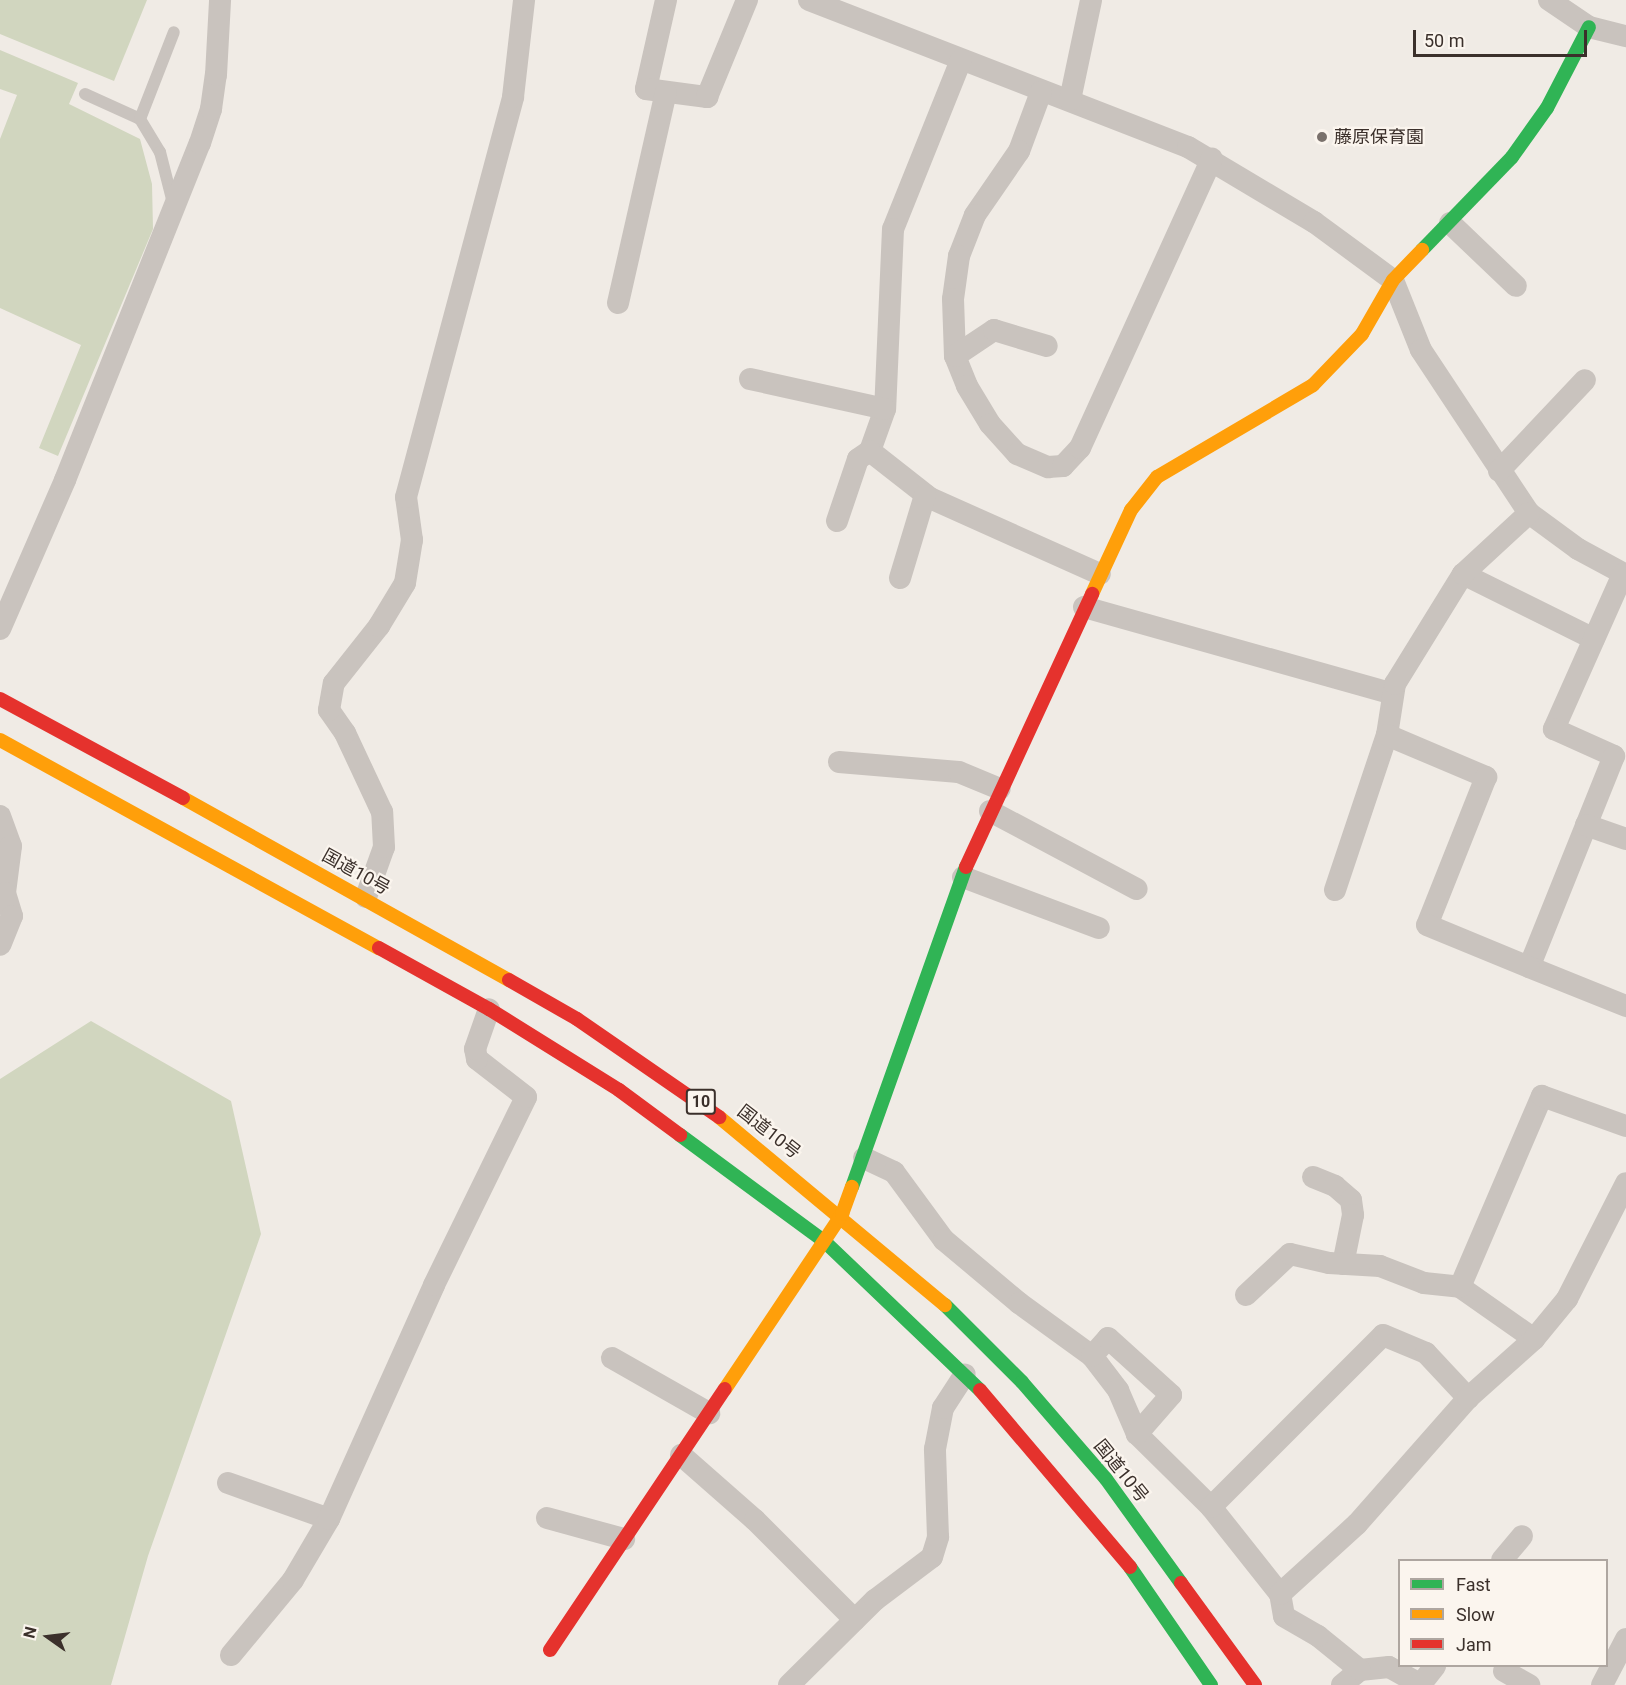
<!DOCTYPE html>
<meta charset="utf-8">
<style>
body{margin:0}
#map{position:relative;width:1626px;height:1685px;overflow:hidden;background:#f0ebe5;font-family:Roboto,"Noto Sans JP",sans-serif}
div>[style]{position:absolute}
.green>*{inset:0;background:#d1d6bf}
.lane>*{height:12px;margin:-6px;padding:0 6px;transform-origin:6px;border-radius:6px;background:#c9c3be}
.street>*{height:22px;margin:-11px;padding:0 11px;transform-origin:11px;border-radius:11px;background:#c9c3be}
.fast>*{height:14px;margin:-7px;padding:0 7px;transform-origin:7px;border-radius:7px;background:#30b455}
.slow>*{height:14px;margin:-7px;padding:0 7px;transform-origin:7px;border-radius:7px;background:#ff9f0a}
.jam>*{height:14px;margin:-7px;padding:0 7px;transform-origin:7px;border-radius:7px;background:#e5322d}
.dots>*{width:16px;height:16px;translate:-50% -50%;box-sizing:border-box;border:3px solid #fbf5ee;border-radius:50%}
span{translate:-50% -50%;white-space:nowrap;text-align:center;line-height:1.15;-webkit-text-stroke:4.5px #fbf5ee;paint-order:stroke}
.shield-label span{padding:2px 4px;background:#fbf5ee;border:2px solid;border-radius:4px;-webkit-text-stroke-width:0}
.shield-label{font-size:16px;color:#3b302b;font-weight:700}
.poi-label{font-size:18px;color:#3b302b}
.left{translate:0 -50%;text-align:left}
.street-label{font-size:18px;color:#3b302b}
.legend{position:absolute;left:1398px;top:1559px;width:210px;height:108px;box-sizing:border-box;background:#fbf5ee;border:2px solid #aea6a0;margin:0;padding:8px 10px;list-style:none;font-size:18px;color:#3b302b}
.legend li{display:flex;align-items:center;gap:12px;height:30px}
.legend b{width:30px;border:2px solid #aea6a0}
.north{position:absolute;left:18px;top:1607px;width:60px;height:60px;-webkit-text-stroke:4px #fbf5ee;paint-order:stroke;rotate:284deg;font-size:16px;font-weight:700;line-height:24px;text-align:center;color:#3b302b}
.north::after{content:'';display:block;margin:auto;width:21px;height:27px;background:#3b302b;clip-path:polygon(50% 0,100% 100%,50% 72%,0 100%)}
.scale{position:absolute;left:1413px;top:30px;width:174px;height:27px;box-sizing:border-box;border:3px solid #3b302b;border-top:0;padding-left:8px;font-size:18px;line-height:21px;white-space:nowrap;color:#3b302b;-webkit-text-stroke:4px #fbf5ee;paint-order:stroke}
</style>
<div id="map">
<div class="green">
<i style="clip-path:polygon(0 0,147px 0,114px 81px,0 34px)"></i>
<i style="clip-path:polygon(0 50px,78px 83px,69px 104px,140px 139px,152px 184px,153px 229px,58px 456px,39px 448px,81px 345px,0 308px,0 139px,17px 95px,0 89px)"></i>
<i style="clip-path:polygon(91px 1021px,231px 1101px,261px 1234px,148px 1556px,111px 1685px,0 1685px,0 1079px)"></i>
</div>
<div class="lane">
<i style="left:85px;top:94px;width:60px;rotate:24.4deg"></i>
<i style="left:140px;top:119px;width:39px;rotate:59deg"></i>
<i style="left:160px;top:152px;width:53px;rotate:75.7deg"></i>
<i style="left:140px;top:119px;width:93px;rotate:-68.7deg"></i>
</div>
<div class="street">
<i style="left:666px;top:0;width:91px;rotate:102.7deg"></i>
<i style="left:646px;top:89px;width:62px;rotate:7.5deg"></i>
<i style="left:707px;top:97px;width:105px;rotate:-67.6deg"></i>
<i style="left:809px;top:0;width:407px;rotate:21.2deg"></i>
<i style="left:1188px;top:147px;width:147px;rotate:30.8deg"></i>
<i style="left:1314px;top:222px;width:98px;rotate:36.3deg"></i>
<i style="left:1393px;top:280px;width:75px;rotate:68.2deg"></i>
<i style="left:1421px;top:350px;width:196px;rotate:56.5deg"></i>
<i style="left:1529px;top:513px;width:61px;rotate:36.3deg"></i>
<i style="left:1578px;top:549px;width:55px;rotate:28.4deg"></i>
<i style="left:1549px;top:0;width:48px;rotate:34deg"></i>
<i style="left:1589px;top:27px;width:38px;rotate:14deg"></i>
<i style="left:961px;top:60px;width:182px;rotate:111.9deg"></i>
<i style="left:893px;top:229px;width:180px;rotate:92.5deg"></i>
<i style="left:885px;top:409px;width:45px;rotate:109.7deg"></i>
<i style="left:870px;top:451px;width:76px;rotate:38.1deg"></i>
<i style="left:930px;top:498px;width:186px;rotate:24.1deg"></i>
<i style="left:1041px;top:92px;width:63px;rotate:110.4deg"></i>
<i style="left:1019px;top:151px;width:78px;rotate:124.5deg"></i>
<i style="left:975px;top:215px;width:44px;rotate:111.3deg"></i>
<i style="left:959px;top:256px;width:43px;rotate:97.9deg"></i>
<i style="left:953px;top:299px;width:57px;rotate:88deg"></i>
<i style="left:955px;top:356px;width:32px;rotate:68deg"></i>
<i style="left:967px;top:386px;width:44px;rotate:58.8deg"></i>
<i style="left:990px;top:424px;width:40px;rotate:48deg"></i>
<i style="left:1017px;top:454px;width:34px;rotate:23deg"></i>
<i style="left:1048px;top:467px;width:15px;rotate:-4deg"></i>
<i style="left:1063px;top:466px;width:25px;rotate:-47deg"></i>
<i style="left:1080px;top:448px;width:318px;rotate:-65.5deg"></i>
<i style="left:1070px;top:100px;width:102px;rotate:-78.1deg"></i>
<i style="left:1450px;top:223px;width:91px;rotate:43.7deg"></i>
<i style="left:618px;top:303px;width:216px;rotate:-77.2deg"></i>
<i style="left:955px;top:356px;width:47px;rotate:-33.7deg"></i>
<i style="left:994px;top:330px;width:55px;rotate:16.8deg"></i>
<i style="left:750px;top:379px;width:138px;rotate:12.5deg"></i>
<i style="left:1499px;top:471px;width:125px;rotate:-46.6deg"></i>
<i style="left:837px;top:521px;width:65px;rotate:-71.3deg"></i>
<i style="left:858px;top:459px;width:14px;rotate:-34deg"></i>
<i style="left:1463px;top:574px;width:146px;rotate:26.4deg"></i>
<i style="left:1623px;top:574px;width:170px;rotate:114deg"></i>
<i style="left:1554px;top:729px;width:66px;rotate:24.2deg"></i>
<i style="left:1614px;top:756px;width:227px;rotate:111.9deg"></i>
<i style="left:1529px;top:967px;width:105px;rotate:21.9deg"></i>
<i style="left:900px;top:578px;width:87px;rotate:-73.2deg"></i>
<i style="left:1084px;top:607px;width:321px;rotate:15.7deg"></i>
<i style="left:0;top:629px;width:163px;rotate:-66.4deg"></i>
<i style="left:65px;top:480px;width:363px;rotate:-68.2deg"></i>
<i style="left:200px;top:143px;width:36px;rotate:-72deg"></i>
<i style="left:211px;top:109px;width:34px;rotate:-82deg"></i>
<i style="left:216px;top:75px;width:75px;rotate:-86.9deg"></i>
<i style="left:1387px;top:735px;width:52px;rotate:-81.1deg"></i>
<i style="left:1395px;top:684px;width:129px;rotate:-58.3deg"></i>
<i style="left:1463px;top:574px;width:90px;rotate:-42.7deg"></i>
<i style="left:839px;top:762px;width:120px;rotate:4.8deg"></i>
<i style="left:959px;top:772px;width:44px;rotate:22.5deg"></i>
<i style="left:990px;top:811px;width:166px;rotate:28deg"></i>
<i style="left:0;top:816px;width:32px;rotate:70deg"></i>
<i style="left:11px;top:846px;width:47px;rotate:97.3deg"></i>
<i style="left:5px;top:893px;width:24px;rotate:73deg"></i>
<i style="left:12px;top:916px;width:31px;rotate:112deg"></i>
<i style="left:1586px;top:825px;width:42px;rotate:19.3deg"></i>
<i style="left:963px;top:877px;width:145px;rotate:20.6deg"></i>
<i style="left:1335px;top:890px;width:163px;rotate:-71.5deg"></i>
<i style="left:1387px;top:735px;width:108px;rotate:23deg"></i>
<i style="left:1486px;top:777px;width:159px;rotate:111.7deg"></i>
<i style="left:1427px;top:925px;width:110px;rotate:22.4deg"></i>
<i style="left:366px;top:897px;width:53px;rotate:-70.2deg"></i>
<i style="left:384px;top:847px;width:35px;rotate:-93deg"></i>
<i style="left:382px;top:812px;width:87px;rotate:-115.1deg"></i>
<i style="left:345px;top:733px;width:28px;rotate:-125deg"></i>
<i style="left:329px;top:710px;width:27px;rotate:-80deg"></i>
<i style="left:334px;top:683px;width:73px;rotate:-51.7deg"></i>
<i style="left:379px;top:626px;width:50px;rotate:-58.8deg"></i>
<i style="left:405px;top:583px;width:44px;rotate:-80.8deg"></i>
<i style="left:412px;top:540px;width:43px;rotate:-97.9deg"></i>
<i style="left:406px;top:497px;width:414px;rotate:-75deg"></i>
<i style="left:513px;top:97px;width:98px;rotate:-83.5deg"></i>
<i style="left:864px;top:1158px;width:33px;rotate:25deg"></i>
<i style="left:894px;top:1172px;width:84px;rotate:53.7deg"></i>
<i style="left:944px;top:1240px;width:98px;rotate:40deg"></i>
<i style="left:1019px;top:1303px;width:90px;rotate:36deg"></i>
<i style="left:1092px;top:1356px;width:43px;rotate:52.6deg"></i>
<i style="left:1118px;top:1390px;width:48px;rotate:66.6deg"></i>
<i style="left:1137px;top:1434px;width:104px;rotate:44.6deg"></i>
<i style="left:1211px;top:1507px;width:111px;rotate:51.6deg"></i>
<i style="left:1313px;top:1177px;width:24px;rotate:22deg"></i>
<i style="left:1335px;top:1186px;width:21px;rotate:41deg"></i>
<i style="left:1351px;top:1200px;width:15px;rotate:82deg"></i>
<i style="left:1353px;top:1215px;width:50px;rotate:101.5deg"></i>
<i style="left:1246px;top:1295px;width:60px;rotate:-43deg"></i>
<i style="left:1290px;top:1254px;width:40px;rotate:13deg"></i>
<i style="left:1329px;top:1263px;width:51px;rotate:3.4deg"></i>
<i style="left:1380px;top:1266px;width:47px;rotate:21.1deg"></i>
<i style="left:1424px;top:1283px;width:36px;rotate:6deg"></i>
<i style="left:1534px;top:1339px;width:90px;rotate:-144.9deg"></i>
<i style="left:1460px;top:1287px;width:208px;rotate:-66.8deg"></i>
<i style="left:1542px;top:1096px;width:89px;rotate:19.7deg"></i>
<i style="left:1092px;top:1356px;width:24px;rotate:-48deg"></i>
<i style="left:1108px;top:1338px;width:85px;rotate:42.1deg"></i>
<i style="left:1171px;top:1395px;width:52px;rotate:131.1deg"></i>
<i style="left:612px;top:1358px;width:112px;rotate:29.6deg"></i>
<i style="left:681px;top:1455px;width:98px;rotate:41.3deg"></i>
<i style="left:755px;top:1520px;width:141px;rotate:45deg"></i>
<i style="left:228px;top:1483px;width:107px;rotate:19.6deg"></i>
<i style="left:1211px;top:1507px;width:243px;rotate:-45deg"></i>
<i style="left:1383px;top:1335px;width:47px;rotate:22.7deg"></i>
<i style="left:1426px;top:1353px;width:62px;rotate:47deg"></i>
<i style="left:547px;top:1518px;width:80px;rotate:15.3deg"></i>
<i style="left:1502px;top:1560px;width:31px;rotate:-50deg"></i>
<i style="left:231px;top:1655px;width:97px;rotate:-50.4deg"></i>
<i style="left:293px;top:1580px;width:71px;rotate:-59.5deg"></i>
<i style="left:329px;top:1519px;width:256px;rotate:-65.8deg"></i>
<i style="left:434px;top:1285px;width:209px;rotate:-63.9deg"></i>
<i style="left:526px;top:1097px;width:62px;rotate:-142.2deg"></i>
<i style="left:477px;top:1059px;width:10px;rotate:-101deg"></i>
<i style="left:475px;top:1049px;width:42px;rotate:-70.7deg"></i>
<i style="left:1360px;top:1670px;width:29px;rotate:-6deg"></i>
<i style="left:1389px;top:1667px;width:38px;rotate:29deg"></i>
<i style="left:1504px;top:1671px;width:29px;rotate:29deg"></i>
<i style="left:1421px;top:1684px;width:23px;rotate:-52deg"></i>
<i style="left:789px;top:1685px;width:121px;rotate:-44.7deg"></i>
<i style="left:875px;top:1600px;width:71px;rotate:-37deg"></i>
<i style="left:932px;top:1557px;width:21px;rotate:-73deg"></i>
<i style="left:938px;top:1537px;width:88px;rotate:-92deg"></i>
<i style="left:935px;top:1449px;width:42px;rotate:-79deg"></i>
<i style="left:943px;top:1408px;width:40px;rotate:-57.1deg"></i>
<i style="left:1342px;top:1685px;width:23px;rotate:-40deg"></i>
<i style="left:1360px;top:1670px;width:54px;rotate:-141deg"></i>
<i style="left:1318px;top:1636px;width:39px;rotate:-150deg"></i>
<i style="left:1284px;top:1616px;width:22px;rotate:-100deg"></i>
<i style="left:1280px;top:1594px;width:104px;rotate:-42.3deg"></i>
<i style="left:1357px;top:1524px;width:168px;rotate:-48.6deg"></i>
<i style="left:1468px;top:1398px;width:89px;rotate:-41.8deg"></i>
<i style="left:1534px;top:1339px;width:52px;rotate:-50.5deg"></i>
<i style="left:1567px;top:1299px;width:130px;rotate:-63deg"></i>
<i style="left:1602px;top:1685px;width:52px;rotate:-62.4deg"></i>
</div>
<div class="fast">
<i style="left:1422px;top:250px;width:129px;rotate:-45.9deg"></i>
<i style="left:1512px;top:157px;width:60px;rotate:-54.5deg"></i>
<i style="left:1547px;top:108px;width:91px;rotate:-62.6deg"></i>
<i style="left:680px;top:1135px;width:179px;rotate:36.4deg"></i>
<i style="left:824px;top:1241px;width:216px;rotate:43.7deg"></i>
<i style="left:852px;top:1187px;width:340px;rotate:-70.4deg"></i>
<i style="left:945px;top:1305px;width:109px;rotate:45deg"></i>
<i style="left:1022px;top:1382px;width:128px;rotate:49.1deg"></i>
<i style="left:1106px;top:1479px;width:128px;rotate:54.2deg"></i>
<i style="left:1130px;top:1567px;width:143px;rotate:55.5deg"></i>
</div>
<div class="slow">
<i style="left:1092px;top:594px;width:93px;rotate:-65.1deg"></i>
<i style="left:1131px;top:510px;width:42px;rotate:-51.8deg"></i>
<i style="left:1157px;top:477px;width:181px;rotate:-30.5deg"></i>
<i style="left:1313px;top:385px;width:71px;rotate:-46.1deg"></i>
<i style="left:1362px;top:334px;width:62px;rotate:-60.1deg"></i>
<i style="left:1393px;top:280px;width:42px;rotate:-46deg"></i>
<i style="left:0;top:740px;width:432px;rotate:28.8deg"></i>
<i style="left:183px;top:798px;width:373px;rotate:29.2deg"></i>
<i style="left:719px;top:1117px;width:294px;rotate:39.8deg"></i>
<i style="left:725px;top:1389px;width:211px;rotate:-56.2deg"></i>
<i style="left:842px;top:1214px;width:29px;rotate:-70deg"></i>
</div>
<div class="jam">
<i style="left:0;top:699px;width:208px;rotate:28.4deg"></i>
<i style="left:966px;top:867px;width:301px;rotate:-65.2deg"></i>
<i style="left:379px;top:948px;width:126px;rotate:29deg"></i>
<i style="left:489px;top:1009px;width:153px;rotate:31.9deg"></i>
<i style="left:619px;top:1090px;width:76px;rotate:36.4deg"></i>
<i style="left:509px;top:980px;width:78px;rotate:29.8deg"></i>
<i style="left:577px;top:1019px;width:173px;rotate:34.6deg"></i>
<i style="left:980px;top:1390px;width:232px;rotate:49.7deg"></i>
<i style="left:1181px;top:1583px;width:126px;rotate:54deg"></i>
<i style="left:550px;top:1650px;width:314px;rotate:-56.2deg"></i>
</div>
<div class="dots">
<i style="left:1322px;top:137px;background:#7a716c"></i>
</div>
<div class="shield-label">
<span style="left:701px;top:1102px">10</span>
</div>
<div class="poi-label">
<span class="left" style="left:1334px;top:137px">藤原保育園</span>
</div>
<div class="street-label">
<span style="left:356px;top:872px;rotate:29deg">国道10号</span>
<span style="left:769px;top:1132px;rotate:38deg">国道10号</span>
<span style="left:1121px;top:1471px;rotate:51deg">国道10号</span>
</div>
<ul class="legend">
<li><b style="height:8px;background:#30b455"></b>Fast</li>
<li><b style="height:8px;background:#ff9f0a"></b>Slow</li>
<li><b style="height:8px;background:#e5322d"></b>Jam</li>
</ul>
<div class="north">N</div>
<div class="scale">50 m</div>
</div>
